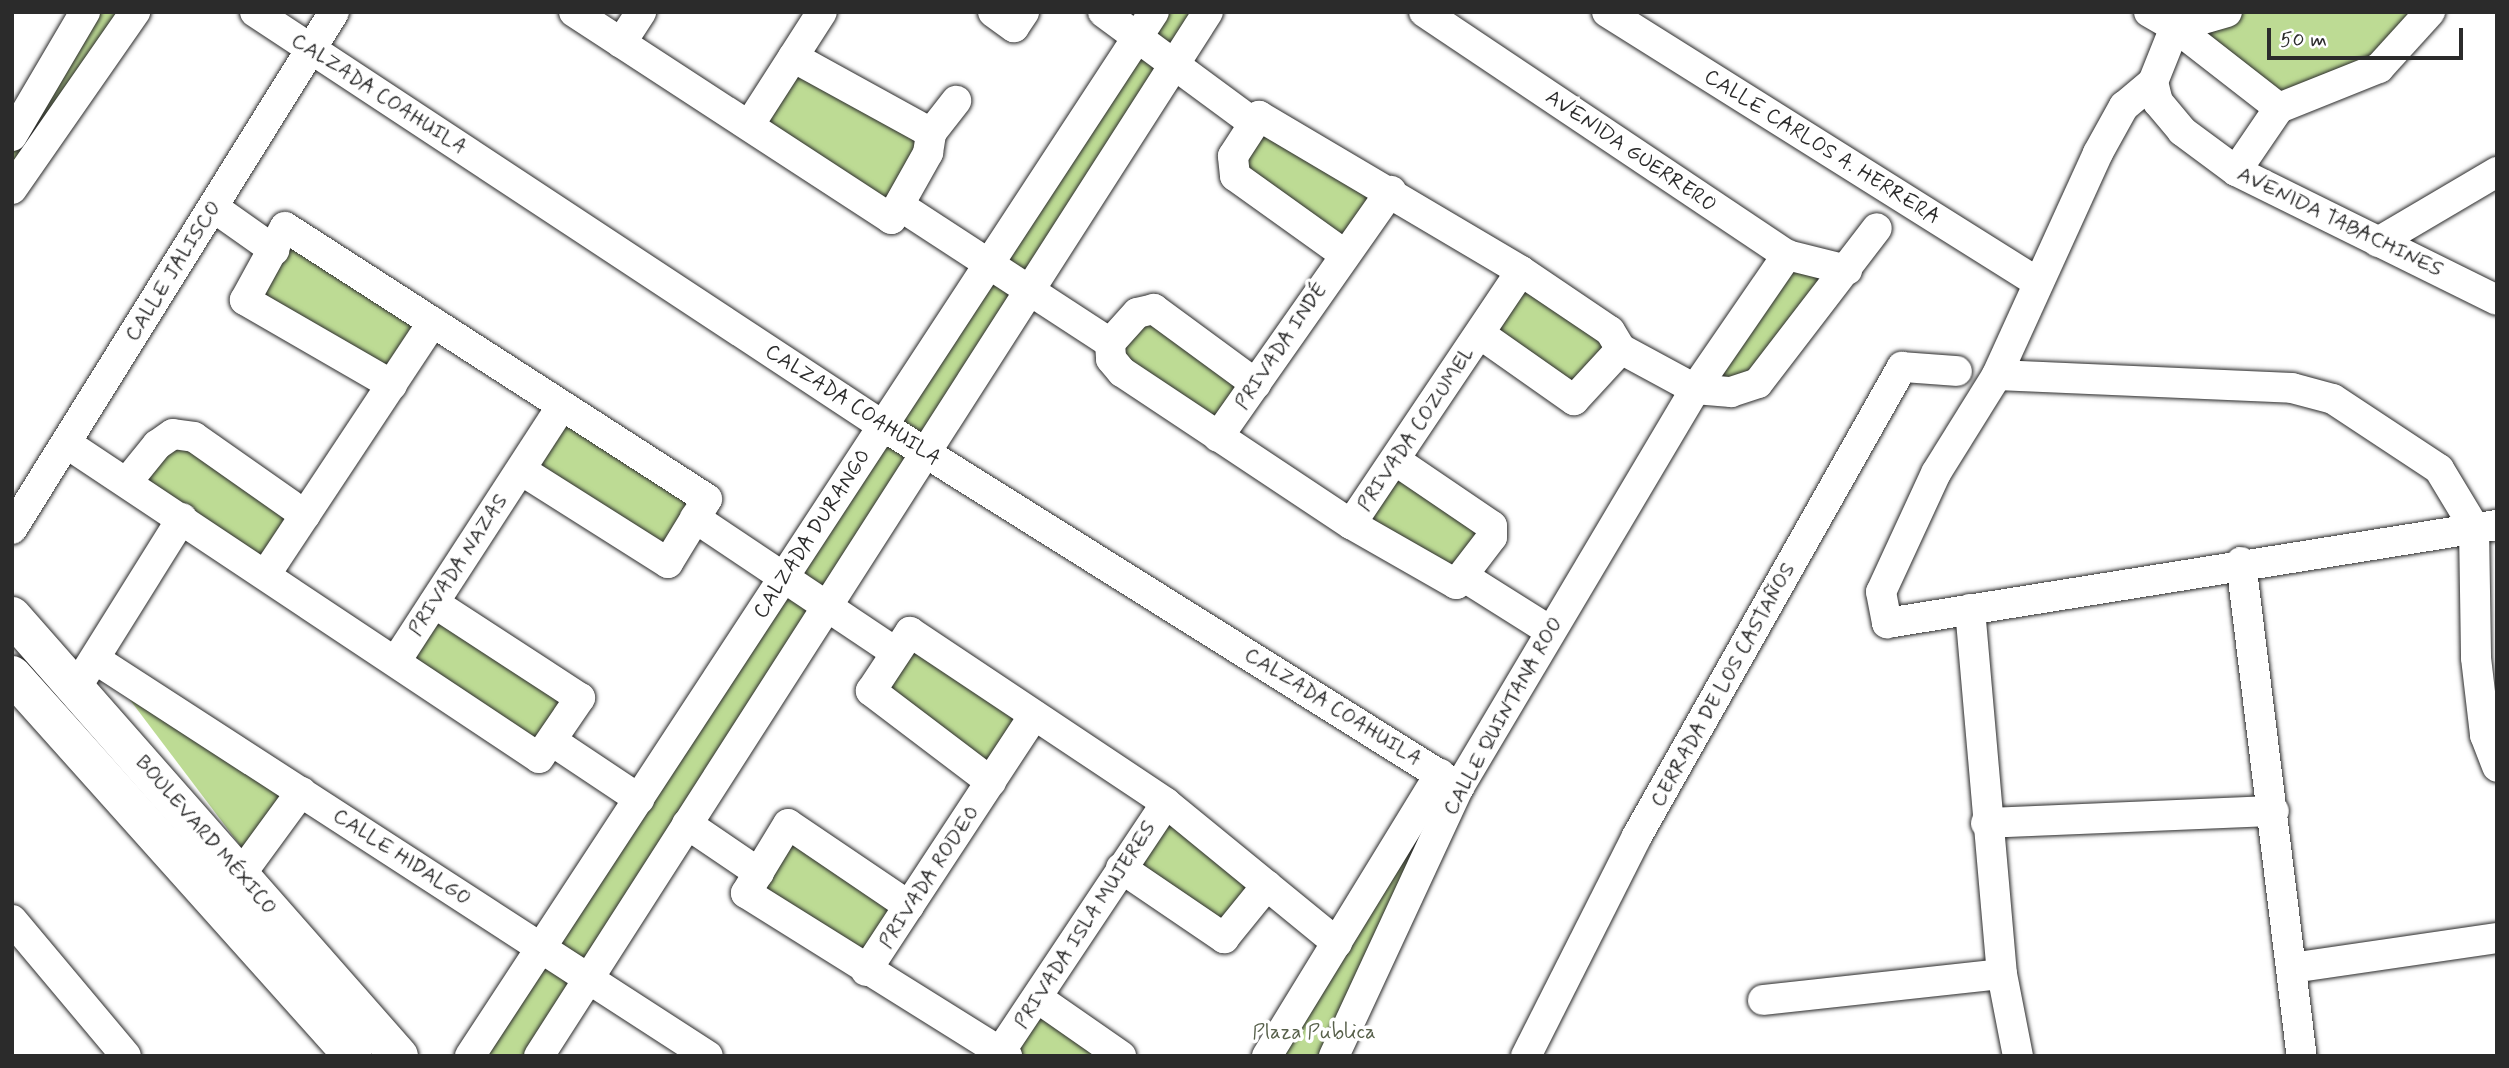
<!DOCTYPE html>
<meta charset="utf-8">
<style>
body{margin:0}
#map{position:relative;width:2509px;height:1068px;overflow:hidden;background:#fff;font-family:Mynerve,sans-serif}
div>[style]{position:absolute}
.green>*{inset:0;background:#bddb94;transform-origin:0 0}
.roads{filter:drop-shadow(0 0 2px #2b2b2b) drop-shadow(0 0 2px #2b2b2b)}
.street>*{height:30px;margin:-15px;padding:0 15px;transform-origin:15px;border-radius:15px;background:#fff}
.secondary>*{height:38px;margin:-19px;padding:0 19px;transform-origin:19px;border-radius:19px;background:#fff}
span{translate:-50% -50%;white-space:nowrap;text-align:center;line-height:1.15;-webkit-text-stroke:7px #fff;paint-order:stroke}
.street-label{font-size:21px;color:#2b2b2b}
.park-label{font-size:21px;color:#57604a}
.frame{position:absolute;inset:0;border:14px solid #2b2b2b;pointer-events:none}
.scale{position:absolute;left:2267px;top:28px;width:196px;height:32px;box-sizing:border-box;border:4px solid #2b2b2b;border-top:0;padding-left:9px;font-size:21px;line-height:24px;white-space:nowrap;color:#2b2b2b;-webkit-text-stroke:5px #fff;paint-order:stroke}
</style>
<div id="map">
<div class="green">
<i style="clip-path:polygon(89px 12px,130px 12px,12px 184px,12px 142px)"></i>
<i style="clip-path:polygon(1162px 12px,1202px 12px,532px 1056px,478px 1056px)"></i>
<i style="clip-path:polygon(2231px 12px,2430px 12px,2409px 42px,2279px 108px,2175px 27px)"></i>
<i style="clip-path:polygon(794px 60px,929px 133px,890px 213px,755px 122px)"></i>
<i style="clip-path:polygon(1263px 120px,1385px 193px,1343px 247px,1240px 174px)"></i>
<i style="left:288px;top:234px;width:165px;height:70px;rotate:33deg"></i>
<i style="clip-path:polygon(1790px 259px,1843px 272px,1757px 379px,1702px 386px)"></i>
<i style="left:1522px;top:280px;width:118px;height:59px;rotate:35deg"></i>
<i style="left:1145px;top:310px;width:130px;height:57px;rotate:35deg"></i>
<i style="left:564px;top:413px;width:163px;height:68px;rotate:32deg"></i>
<i style="clip-path:polygon(191px 442px,298px 517px,266px 567px,142px 481px,170px 446px)"></i>
<i style="left:1398px;top:469px;width:105px;height:61px;rotate:35deg"></i>
<i style="left:434px;top:605px;width:171px;height:66px;rotate:33deg"></i>
<i style="left:909px;top:635px;width:146px;height:65px;rotate:34deg"></i>
<i style="clip-path:polygon(118px 684px,293px 793px,248px 856px)"></i>
<i style="clip-path:polygon(1441px 782px,1452px 789px,1327px 1056px,1274px 1056px)"></i>
<i style="clip-path:polygon(1167px 807px,1263px 885px,1227px 932px,1125px 868px)"></i>
<i style="left:788px;top:829px;width:140px;height:74px;rotate:33deg"></i>
<i style="clip-path:polygon(1038px 1000px,1119px 1056px,1010px 1056px)"></i>
</div>
<div class="roads">
<div class="street">
<i style="left:255px;top:12px;width:752px;rotate:33.39deg"></i>
<i style="left:883px;top:426px;width:680px;rotate:32.08deg"></i>
<i style="left:574px;top:12px;width:379px;rotate:33.1deg"></i>
<i style="left:891px;top:219px;width:76px;rotate:-60.7deg"></i>
<i style="left:928px;top:153px;width:20px;rotate:-81deg"></i>
<i style="left:931px;top:133px;width:41px;rotate:-52deg"></i>
<i style="left:993px;top:12px;width:26px;rotate:36deg"></i>
<i style="left:1014px;top:27px;width:18px;rotate:-56deg"></i>
<i style="left:1103px;top:12px;width:184px;rotate:36.4deg"></i>
<i style="left:1424px;top:12px;width:437px;rotate:33.8deg"></i>
<i style="left:1787px;top:255px;width:62px;rotate:14deg"></i>
<i style="left:1607px;top:12px;width:508px;rotate:32.12deg"></i>
<i style="left:2149px;top:12px;width:30px;rotate:30deg"></i>
<i style="left:2175px;top:27px;width:54px;rotate:-16.1deg"></i>
<i style="left:621px;top:43px;width:37px;rotate:-57deg"></i>
<i style="left:793px;top:57px;width:158px;rotate:28.8deg"></i>
<i style="left:2153px;top:82px;width:38px;rotate:140deg"></i>
<i style="left:2124px;top:106px;width:54px;rotate:119deg"></i>
<i style="left:2098px;top:153px;width:244px;rotate:114.5deg"></i>
<i style="left:1997px;top:375px;width:115px;rotate:121.9deg"></i>
<i style="left:1936px;top:473px;width:131px;rotate:114.8deg"></i>
<i style="left:1881px;top:592px;width:32px;rotate:79deg"></i>
<i style="left:1887px;top:623px;width:618px;rotate:-9.13deg"></i>
<i style="left:2279px;top:108px;width:132px;rotate:-142.1deg"></i>
<i style="left:2175px;top:27px;width:59px;rotate:111.8deg"></i>
<i style="left:2153px;top:82px;width:21px;rotate:76deg"></i>
<i style="left:2158px;top:102px;width:38px;rotate:50deg"></i>
<i style="left:2182px;top:131px;width:67px;rotate:36.5deg"></i>
<i style="left:2236px;top:171px;width:291px;rotate:26.3deg"></i>
<i style="left:750px;top:124px;width:133px;rotate:-57.3deg"></i>
<i style="left:12px;top:136px;width:144px;rotate:-59.5deg"></i>
<i style="left:2236px;top:171px;width:76px;rotate:-55.7deg"></i>
<i style="left:2279px;top:108px;width:108px;rotate:-21.8deg"></i>
<i style="left:2379px;top:68px;width:76px;rotate:-47.7deg"></i>
<i style="left:12px;top:189px;width:216px;rotate:-55.2deg"></i>
<i style="left:900px;top:206px;width:251px;rotate:33.1deg"></i>
<i style="left:213px;top:207px;width:75px;rotate:35.2deg"></i>
<i style="left:2378px;top:242px;width:138px;rotate:-30.5deg"></i>
<i style="left:1344px;top:254px;width:134px;rotate:-144.4deg"></i>
<i style="left:1235px;top:176px;width:20px;rotate:-96deg"></i>
<i style="left:1233px;top:156px;width:48px;rotate:-57deg"></i>
<i style="left:1259px;top:116px;width:304px;rotate:30.6deg"></i>
<i style="left:1521px;top:271px;width:107px;rotate:34deg"></i>
<i style="left:1610px;top:331px;width:21px;rotate:59deg"></i>
<i style="left:1621px;top:349px;width:84px;rotate:28.4deg"></i>
<i style="left:1695px;top:389px;width:36px;rotate:5deg"></i>
<i style="left:1731px;top:392px;width:28px;rotate:-18deg"></i>
<i style="left:1758px;top:383px;width:195px;rotate:-52.5deg"></i>
<i style="left:1480px;top:334px;width:115px;rotate:35.1deg"></i>
<i style="left:1574px;top:400px;width:69px;rotate:-47.3deg"></i>
<i style="left:1997px;top:375px;width:295px;rotate:2.5deg"></i>
<i style="left:2292px;top:388px;width:42px;rotate:15deg"></i>
<i style="left:2333px;top:399px;width:127px;rotate:33.4deg"></i>
<i style="left:2439px;top:469px;width:68px;rotate:58.9deg"></i>
<i style="left:2474px;top:527px;width:131px;rotate:89.1deg"></i>
<i style="left:2476px;top:658px;width:78px;rotate:83.3deg"></i>
<i style="left:2485px;top:735px;width:34px;rotate:69deg"></i>
<i style="left:1256px;top:384px;width:127px;rotate:-143.7deg"></i>
<i style="left:1154px;top:309px;width:17px;rotate:167deg"></i>
<i style="left:1137px;top:313px;width:40px;rotate:132deg"></i>
<i style="left:1110px;top:343px;width:16px;rotate:86deg"></i>
<i style="left:1111px;top:359px;width:17px;rotate:50deg"></i>
<i style="left:1122px;top:372px;width:275px;rotate:33.6deg"></i>
<i style="left:1351px;top:524px;width:121px;rotate:29.7deg"></i>
<i style="left:1456px;top:584px;width:59px;rotate:-52.5deg"></i>
<i style="left:1492px;top:537px;width:11px;rotate:-90deg"></i>
<i style="left:1492px;top:526px;width:117px;rotate:-145.8deg"></i>
<i style="left:392px;top:385px;width:170px;rotate:-150deg"></i>
<i style="left:245px;top:300px;width:83px;rotate:-61.3deg"></i>
<i style="left:285px;top:227px;width:502px;rotate:32.8deg"></i>
<i style="left:707px;top:499px;width:75px;rotate:121.4deg"></i>
<i style="left:668px;top:563px;width:174px;rotate:-147.7deg"></i>
<i style="left:1218px;top:437px;width:301px;rotate:-54.9deg"></i>
<i style="left:66px;top:443px;width:568px;rotate:33.66deg"></i>
<i style="left:539px;top:758px;width:73px;rotate:-55.7deg"></i>
<i style="left:580px;top:698px;width:174px;rotate:-146.9deg"></i>
<i style="left:127px;top:482px;width:48px;rotate:-51deg"></i>
<i style="left:157px;top:445px;width:19px;rotate:-35deg"></i>
<i style="left:173px;top:434px;width:21px;rotate:8deg"></i>
<i style="left:194px;top:437px;width:136px;rotate:35.1deg"></i>
<i style="left:695px;top:518px;width:237px;rotate:33.8deg"></i>
<i style="left:1351px;top:524px;width:305px;rotate:-56.1deg"></i>
<i style="left:12px;top:529px;width:609px;rotate:-58.08deg"></i>
<i style="left:2241px;top:562px;width:498px;rotate:83deg"></i>
<i style="left:266px;top:574px;width:302px;rotate:-56.5deg"></i>
<i style="left:1466px;top:578px;width:99px;rotate:32.2deg"></i>
<i style="left:1970px;top:609px;width:366px;rotate:85deg"></i>
<i style="left:2002px;top:974px;width:84px;rotate:79deg"></i>
<i style="left:95px;top:659px;width:730px;rotate:32.93deg"></i>
<i style="left:396px;top:661px;width:303px;rotate:-57deg"></i>
<i style="left:84px;top:675px;width:185px;rotate:-58deg"></i>
<i style="left:552px;top:741px;width:105px;rotate:33.7deg"></i>
<i style="left:991px;top:782px;width:151px;rotate:-142.8deg"></i>
<i style="left:871px;top:691px;width:71px;rotate:-56.5deg"></i>
<i style="left:910px;top:632px;width:308px;rotate:33.7deg"></i>
<i style="left:1166px;top:803px;width:221px;rotate:39.3deg"></i>
<i style="left:1986px;top:823px;width:288px;rotate:-2.4deg"></i>
<i style="left:687px;top:824px;width:87px;rotate:34.2deg"></i>
<i style="left:1121px;top:868px;width:125px;rotate:34.2deg"></i>
<i style="left:1224px;top:938px;width:68px;rotate:-50.9deg"></i>
<i style="left:241px;top:874px;width:102px;rotate:-53.8deg"></i>
<i style="left:909px;top:906px;width:146px;rotate:-145.9deg"></i>
<i style="left:788px;top:824px;width:81px;rotate:121.3deg"></i>
<i style="left:746px;top:893px;width:308px;rotate:32deg"></i>
<i style="left:12px;top:920px;width:177px;rotate:50deg"></i>
<i style="left:2292px;top:968px;width:207px;rotate:-8.3deg"></i>
<i style="left:866px;top:971px;width:306px;rotate:-56.7deg"></i>
<i style="left:1039px;top:999px;width:100px;rotate:34.8deg"></i>
<i style="left:1763px;top:1000px;width:240px;rotate:-6.2deg"></i>
<i style="left:1000px;top:1052px;width:299px;rotate:-56.3deg"></i>
<i style="left:470px;top:1056px;width:1248px;rotate:-56.77deg"></i>
<i style="left:539px;top:1056px;width:1240px;rotate:-57.35deg"></i>
<i style="left:1267px;top:1056px;width:331px;rotate:-58.5deg"></i>
<i style="left:1334px;top:1056px;width:297px;rotate:-65.1deg"></i>
<i style="left:1459px;top:787px;width:463px;rotate:-59.3deg"></i>
<i style="left:1695px;top:389px;width:163px;rotate:-55.5deg"></i>
<i style="left:1526px;top:1056px;width:246px;rotate:-63.2deg"></i>
<i style="left:1637px;top:836px;width:539px;rotate:-60.53deg"></i>
<i style="left:1902px;top:367px;width:55px;rotate:4.2deg"></i>
</div>
<div class="secondary">
<i style="left:12px;top:616px;width:586px;rotate:48.67deg"></i>
<i style="left:12px;top:675px;width:511px;rotate:48.17deg"></i>
</div>
</div>
<div class="street-label">
<span style="left:379px;top:94px;rotate:33deg">CALZADA COAHUILA</span>
<span style="left:1822px;top:147px;rotate:32deg">CALLE CARLOS A. HERRERA</span>
<span style="left:1631px;top:151px;rotate:34deg">AVENIDA GUERRERO</span>
<span style="left:2340px;top:222px;rotate:26deg">AVENIDA TABACHINES</span>
<span style="left:173px;top:271px;rotate:-58deg">CALLE JALISCO</span>
<span style="left:1281px;top:346px;rotate:-56deg">PRIVADA INDÉ</span>
<span style="left:853px;top:405px;rotate:33deg">CALZADA COAHUILA</span>
<span style="left:1416px;top:429px;rotate:-56deg">PRIVADA COZUMEL</span>
<span style="left:812px;top:534px;rotate:-57deg">CALZADA DURANGO</span>
<span style="left:458px;top:565px;rotate:-57deg">PRIVADA NAZAS</span>
<span style="left:1723px;top:685px;rotate:-61deg">CERRADA DE LOS CASTAÑOS</span>
<span style="left:1333px;top:707px;rotate:32deg">CALZADA COAHUILA</span>
<span style="left:1503px;top:716px;rotate:-61deg">CALLE QUINTANA ROO</span>
<span style="left:206px;top:835px;rotate:49deg">BOULEVARD MÉXICO</span>
<span style="left:402px;top:857px;rotate:33deg">CALLE HIDALGO</span>
<span style="left:929px;top:877px;rotate:-57deg">PRIVADA RODEO</span>
<span style="left:1085px;top:925px;rotate:-57deg">PRIVADA ISLA MUJERES</span>
</div>
<div class="park-label">
<span style="left:1314px;top:1032px">Plaza Publica</span>
</div>
<div class="frame"></div>
<div class="scale">50 m</div>
</div>
